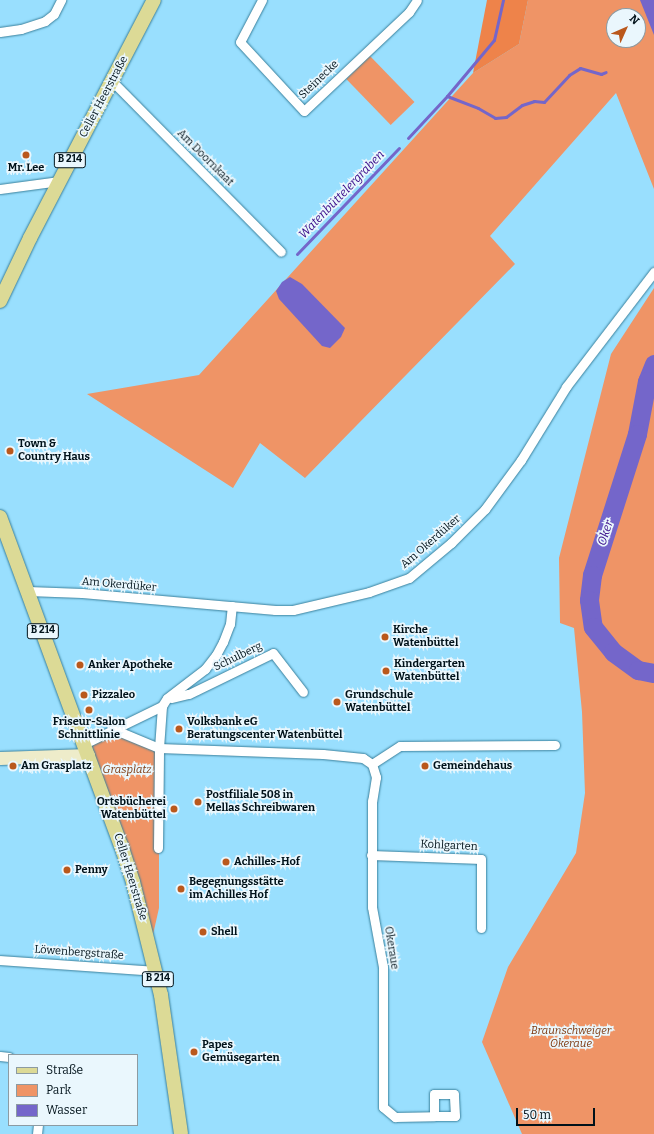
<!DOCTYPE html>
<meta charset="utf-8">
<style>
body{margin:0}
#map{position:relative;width:654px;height:1134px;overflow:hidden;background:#99dffe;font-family:Bitter,serif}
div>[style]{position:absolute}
.green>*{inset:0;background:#ef9466;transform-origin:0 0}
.forest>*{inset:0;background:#ee834a}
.water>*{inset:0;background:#7466ca}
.stream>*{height:3px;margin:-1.5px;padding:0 1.5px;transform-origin:1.5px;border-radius:1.5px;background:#7466ca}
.river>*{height:19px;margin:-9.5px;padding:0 9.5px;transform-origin:9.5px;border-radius:9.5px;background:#7466ca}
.roads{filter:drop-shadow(0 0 1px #3a809c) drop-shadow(0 0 1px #3a809c)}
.minor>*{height:9px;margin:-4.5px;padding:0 4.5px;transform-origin:4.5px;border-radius:4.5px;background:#fff}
.secondary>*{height:13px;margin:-6.5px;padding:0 6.5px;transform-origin:6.5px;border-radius:6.5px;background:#eeecca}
.primary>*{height:14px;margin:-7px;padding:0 7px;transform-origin:7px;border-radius:7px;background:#dcda96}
.dots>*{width:11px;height:11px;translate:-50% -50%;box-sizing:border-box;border:2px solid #eaf7fd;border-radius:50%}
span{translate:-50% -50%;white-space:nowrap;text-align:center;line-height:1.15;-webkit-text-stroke:3.5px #eaf7fd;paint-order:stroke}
.shield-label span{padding:1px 3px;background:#eaf7fd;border:1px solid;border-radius:3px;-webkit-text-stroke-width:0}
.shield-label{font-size:10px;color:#00121a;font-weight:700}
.street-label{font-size:11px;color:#00121a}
.poi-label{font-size:11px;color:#00121a;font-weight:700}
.left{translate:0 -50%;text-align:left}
.right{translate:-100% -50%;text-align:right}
.park-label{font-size:11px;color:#7e3910;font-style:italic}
.water-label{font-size:12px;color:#370888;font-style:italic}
.legend{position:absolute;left:8px;top:1054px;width:130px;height:72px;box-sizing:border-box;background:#eaf7fd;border:1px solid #8c9ba2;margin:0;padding:5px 7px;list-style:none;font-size:12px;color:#00121a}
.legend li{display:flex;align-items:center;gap:8px;height:20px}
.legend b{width:20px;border:1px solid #8c9ba2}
.north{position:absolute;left:606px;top:8px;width:40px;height:40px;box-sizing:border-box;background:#eaf7fd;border:1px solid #8c9ba2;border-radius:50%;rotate:45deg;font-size:11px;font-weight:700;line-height:16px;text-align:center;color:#00121a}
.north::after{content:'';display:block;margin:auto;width:14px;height:18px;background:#ba581c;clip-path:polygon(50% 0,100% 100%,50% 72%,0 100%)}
.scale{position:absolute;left:516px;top:1108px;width:79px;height:18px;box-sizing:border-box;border:2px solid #00121a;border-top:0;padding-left:5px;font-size:12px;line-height:14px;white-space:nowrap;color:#00121a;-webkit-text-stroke:3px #eaf7fd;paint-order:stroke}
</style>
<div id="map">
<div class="green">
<i style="clip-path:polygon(evenodd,528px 0,654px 0,654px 189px,616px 93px,490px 236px,515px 264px,305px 478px,260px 443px,233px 488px,87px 394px,199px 375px,473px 73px,519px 44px,528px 0,614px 16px,638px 16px,638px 40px,614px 40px,614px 16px)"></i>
<i style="left:370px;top:56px;width:64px;height:33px;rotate:46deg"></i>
<i style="clip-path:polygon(654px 288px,654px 1134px,522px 1134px,482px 1042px,508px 967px,576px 853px,585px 793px,582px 712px,574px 628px,560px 623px,559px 558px,611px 354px)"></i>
<i style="clip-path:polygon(113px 729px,159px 748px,159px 908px,150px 948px,84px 744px)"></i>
</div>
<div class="forest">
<i style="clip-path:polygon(487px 0,528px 0,519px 44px,473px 73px)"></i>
</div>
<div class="water">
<i style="clip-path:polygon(640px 0,654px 0,654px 35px)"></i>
<i style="clip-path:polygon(290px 277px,302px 284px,345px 328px,341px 337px,330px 348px,322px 346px,279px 299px,276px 291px,282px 282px)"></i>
</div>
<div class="stream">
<i style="left:447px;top:96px;width:33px;rotate:21deg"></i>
<i style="left:478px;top:108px;width:20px;rotate:30deg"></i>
<i style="left:495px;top:118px;width:11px;rotate:-5deg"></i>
<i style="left:506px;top:117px;width:20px;rotate:-37deg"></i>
<i style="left:522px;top:105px;width:13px;rotate:-18deg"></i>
<i style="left:534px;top:101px;width:10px;rotate:6deg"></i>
<i style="left:544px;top:102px;width:37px;rotate:-47deg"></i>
<i style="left:569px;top:75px;width:13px;rotate:-32deg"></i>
<i style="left:580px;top:68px;width:22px;rotate:16deg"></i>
<i style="left:601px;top:74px;width:5px;rotate:-22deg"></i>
<i style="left:408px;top:138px;width:57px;rotate:-47.1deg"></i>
<i style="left:447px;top:96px;width:73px;rotate:-50deg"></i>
<i style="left:494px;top:40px;width:41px;rotate:-77.3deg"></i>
<i style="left:297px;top:254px;width:147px;rotate:-46.1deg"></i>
</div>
<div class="river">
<i style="left:654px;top:364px;width:18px;rotate:112deg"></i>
<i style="left:647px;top:381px;width:54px;rotate:100.7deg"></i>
<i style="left:637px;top:434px;width:148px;rotate:107.7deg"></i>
<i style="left:592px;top:575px;width:25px;rotate:97deg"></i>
<i style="left:589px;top:600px;width:27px;rotate:82deg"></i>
<i style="left:593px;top:627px;width:32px;rotate:51deg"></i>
<i style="left:613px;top:652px;width:31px;rotate:36deg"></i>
<i style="left:638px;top:670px;width:16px;rotate:11deg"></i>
</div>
<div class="roads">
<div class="minor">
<i style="left:262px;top:0;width:47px;rotate:117.6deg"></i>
<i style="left:240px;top:42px;width:94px;rotate:47.2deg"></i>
<i style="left:304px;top:111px;width:144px;rotate:-43.3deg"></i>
<i style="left:409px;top:12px;width:14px;rotate:-56deg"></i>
<i style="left:0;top:32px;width:21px;rotate:-8deg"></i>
<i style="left:21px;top:29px;width:25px;rotate:-18deg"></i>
<i style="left:45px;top:21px;width:11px;rotate:-38deg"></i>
<i style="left:54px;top:14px;width:16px;rotate:-63deg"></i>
<i style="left:112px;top:81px;width:240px;rotate:45.3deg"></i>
<i style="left:0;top:189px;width:60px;rotate:-7.7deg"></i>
<i style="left:28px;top:591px;width:54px;rotate:2.1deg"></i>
<i style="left:82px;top:593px;width:194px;rotate:5deg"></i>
<i style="left:275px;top:610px;width:18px"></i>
<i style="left:293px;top:610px;width:78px;rotate:-13.3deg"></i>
<i style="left:369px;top:592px;width:42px;rotate:-19.3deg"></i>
<i style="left:409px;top:578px;width:55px;rotate:-39.8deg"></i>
<i style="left:451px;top:543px;width:48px;rotate:-45deg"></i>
<i style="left:485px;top:509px;width:61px;rotate:-53.7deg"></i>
<i style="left:521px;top:460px;width:86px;rotate:-58.3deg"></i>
<i style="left:566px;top:387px;width:145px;rotate:-52.6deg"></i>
<i style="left:171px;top:698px;width:18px;rotate:-13deg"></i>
<i style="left:189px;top:694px;width:93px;rotate:-26deg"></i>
<i style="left:273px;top:653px;width:49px;rotate:52.4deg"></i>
<i style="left:113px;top:729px;width:50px;rotate:22.4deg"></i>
<i style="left:159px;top:748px;width:164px;rotate:2.1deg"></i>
<i style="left:323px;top:754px;width:40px;rotate:5.7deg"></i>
<i style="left:363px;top:758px;width:11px;rotate:34deg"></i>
<i style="left:372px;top:764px;width:33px;rotate:-33deg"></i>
<i style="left:400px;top:746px;width:155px;rotate:-0.4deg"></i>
<i style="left:84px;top:744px;width:87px;rotate:-26deg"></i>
<i style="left:162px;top:706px;width:9px;rotate:-58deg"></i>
<i style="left:167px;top:698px;width:48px;rotate:-37.3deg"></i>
<i style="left:205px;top:669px;width:18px;rotate:-52deg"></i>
<i style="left:216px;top:655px;width:15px;rotate:-62deg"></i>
<i style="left:223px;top:642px;width:19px;rotate:-69deg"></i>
<i style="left:230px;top:624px;width:18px;rotate:-84deg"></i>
<i style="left:372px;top:764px;width:14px;rotate:73deg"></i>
<i style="left:376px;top:777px;width:24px;rotate:99deg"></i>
<i style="left:372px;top:801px;width:106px;rotate:90deg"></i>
<i style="left:372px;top:907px;width:61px;rotate:79.6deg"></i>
<i style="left:383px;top:967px;width:140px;rotate:90deg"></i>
<i style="left:383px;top:1107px;width:16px;rotate:40deg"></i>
<i style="left:395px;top:1117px;width:39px;rotate:-1deg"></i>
<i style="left:434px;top:1116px;width:21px"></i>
<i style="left:455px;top:1116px;width:22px;rotate:-93deg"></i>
<i style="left:454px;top:1094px;width:20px;rotate:180deg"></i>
<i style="left:434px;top:1094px;width:22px;rotate:90deg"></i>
<i style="left:158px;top:848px;width:100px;rotate:-89.4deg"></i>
<i style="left:159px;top:748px;width:42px;rotate:-85.9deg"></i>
<i style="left:371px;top:855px;width:110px;rotate:2.1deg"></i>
<i style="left:481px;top:859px;width:69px;rotate:90deg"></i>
<i style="left:0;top:960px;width:156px;rotate:4deg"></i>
<i style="left:0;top:1056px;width:9px;rotate:6deg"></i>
<i style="left:37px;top:1134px;width:9px;rotate:-84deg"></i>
</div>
<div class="secondary">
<i style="left:0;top:758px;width:88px;rotate:-2deg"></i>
</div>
<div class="primary">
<i style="left:0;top:301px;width:70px;rotate:-64.5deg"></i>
<i style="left:30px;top:238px;width:268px;rotate:-62.5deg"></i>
<i style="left:0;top:517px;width:350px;rotate:69.8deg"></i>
<i style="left:121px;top:845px;width:39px;rotate:72deg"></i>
<i style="left:133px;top:882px;width:116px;rotate:76.1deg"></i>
<i style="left:161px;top:995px;width:140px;rotate:81.8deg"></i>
</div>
</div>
<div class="dots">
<i style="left:26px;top:155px;background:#ba581c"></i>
<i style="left:10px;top:451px;background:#ba581c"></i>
<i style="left:385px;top:637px;background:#ba581c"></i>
<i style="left:80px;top:665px;background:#ba581c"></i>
<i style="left:386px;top:671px;background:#ba581c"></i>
<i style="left:84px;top:695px;background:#ba581c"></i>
<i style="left:337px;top:702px;background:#ba581c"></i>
<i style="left:89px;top:710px;background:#ba581c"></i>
<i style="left:179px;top:729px;background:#ba581c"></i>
<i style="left:13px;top:766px;background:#ba581c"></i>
<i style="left:425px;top:766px;background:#ba581c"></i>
<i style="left:198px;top:802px;background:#ba581c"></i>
<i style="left:174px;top:809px;background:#ba581c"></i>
<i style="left:226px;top:862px;background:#ba581c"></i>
<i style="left:67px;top:870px;background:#ba581c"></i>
<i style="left:181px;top:889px;background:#ba581c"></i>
<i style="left:203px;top:932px;background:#ba581c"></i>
<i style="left:194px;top:1052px;background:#ba581c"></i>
</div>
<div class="shield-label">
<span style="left:70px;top:160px">B 214</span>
<span style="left:43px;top:631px">B 214</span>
<span style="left:158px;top:979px">B 214</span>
</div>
<div class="street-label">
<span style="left:319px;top:80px;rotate:-44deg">Steinecke</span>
<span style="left:104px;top:97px;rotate:-62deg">Celler Heerstraße</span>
<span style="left:205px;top:158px;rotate:45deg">Am Doornkaat</span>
<span style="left:431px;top:542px;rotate:-41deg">Am Okerdüker</span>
<span style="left:119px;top:585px;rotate:5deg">Am Okerdüker</span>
<span style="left:238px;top:657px;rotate:-26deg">Schulberg</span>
<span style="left:449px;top:846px;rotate:3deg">Kohlgarten</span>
<span style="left:130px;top:877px;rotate:73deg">Celler Heerstraße</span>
<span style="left:391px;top:948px;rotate:81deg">Okeraue</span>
<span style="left:79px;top:953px;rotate:4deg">Löwenbergstraße</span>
</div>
<div class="poi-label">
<span style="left:26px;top:168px">Mr. Lee</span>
<span class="left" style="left:18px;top:451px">Town &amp;<br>Country Haus</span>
<span class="left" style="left:393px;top:637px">Kirche<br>Watenbüttel</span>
<span class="left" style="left:88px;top:665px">Anker Apotheke</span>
<span class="left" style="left:394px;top:671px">Kindergarten<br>Watenbüttel</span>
<span class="left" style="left:92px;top:695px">Pizzaleo</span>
<span class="left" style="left:345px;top:702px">Grundschule<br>Watenbüttel</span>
<span style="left:89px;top:729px">Friseur-Salon<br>Schnittlinie</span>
<span class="left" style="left:187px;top:729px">Volksbank eG<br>Beratungscenter Watenbüttel</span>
<span class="left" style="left:21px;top:766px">Am Grasplatz</span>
<span class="left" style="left:433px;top:766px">Gemeindehaus</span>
<span class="left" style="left:206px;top:802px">Postfiliale 508 in<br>Mellas Schreibwaren</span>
<span class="right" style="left:166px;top:809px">Ortsbücherei<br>Watenbüttel</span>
<span class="left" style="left:234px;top:862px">Achilles-Hof</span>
<span class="left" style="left:75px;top:870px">Penny</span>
<span class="left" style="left:189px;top:889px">Begegnungsstätte<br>im Achilles Hof</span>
<span class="left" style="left:211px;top:932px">Shell</span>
<span class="left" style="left:202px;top:1052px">Papes<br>Gemüsegarten</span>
</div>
<div class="park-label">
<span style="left:127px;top:770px">Grasplatz</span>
<span style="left:571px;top:1038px">Braunschweiger<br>Okeraue</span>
</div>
<div class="water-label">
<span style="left:342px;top:195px;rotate:-46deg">Watenbüttelergraben</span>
<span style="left:606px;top:533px;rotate:-72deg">Oker</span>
</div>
<ul class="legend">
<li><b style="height:5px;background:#dcda96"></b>Straße</li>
<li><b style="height:11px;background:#ef9466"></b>Park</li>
<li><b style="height:11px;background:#7466ca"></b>Wasser</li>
</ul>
<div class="north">N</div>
<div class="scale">50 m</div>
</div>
